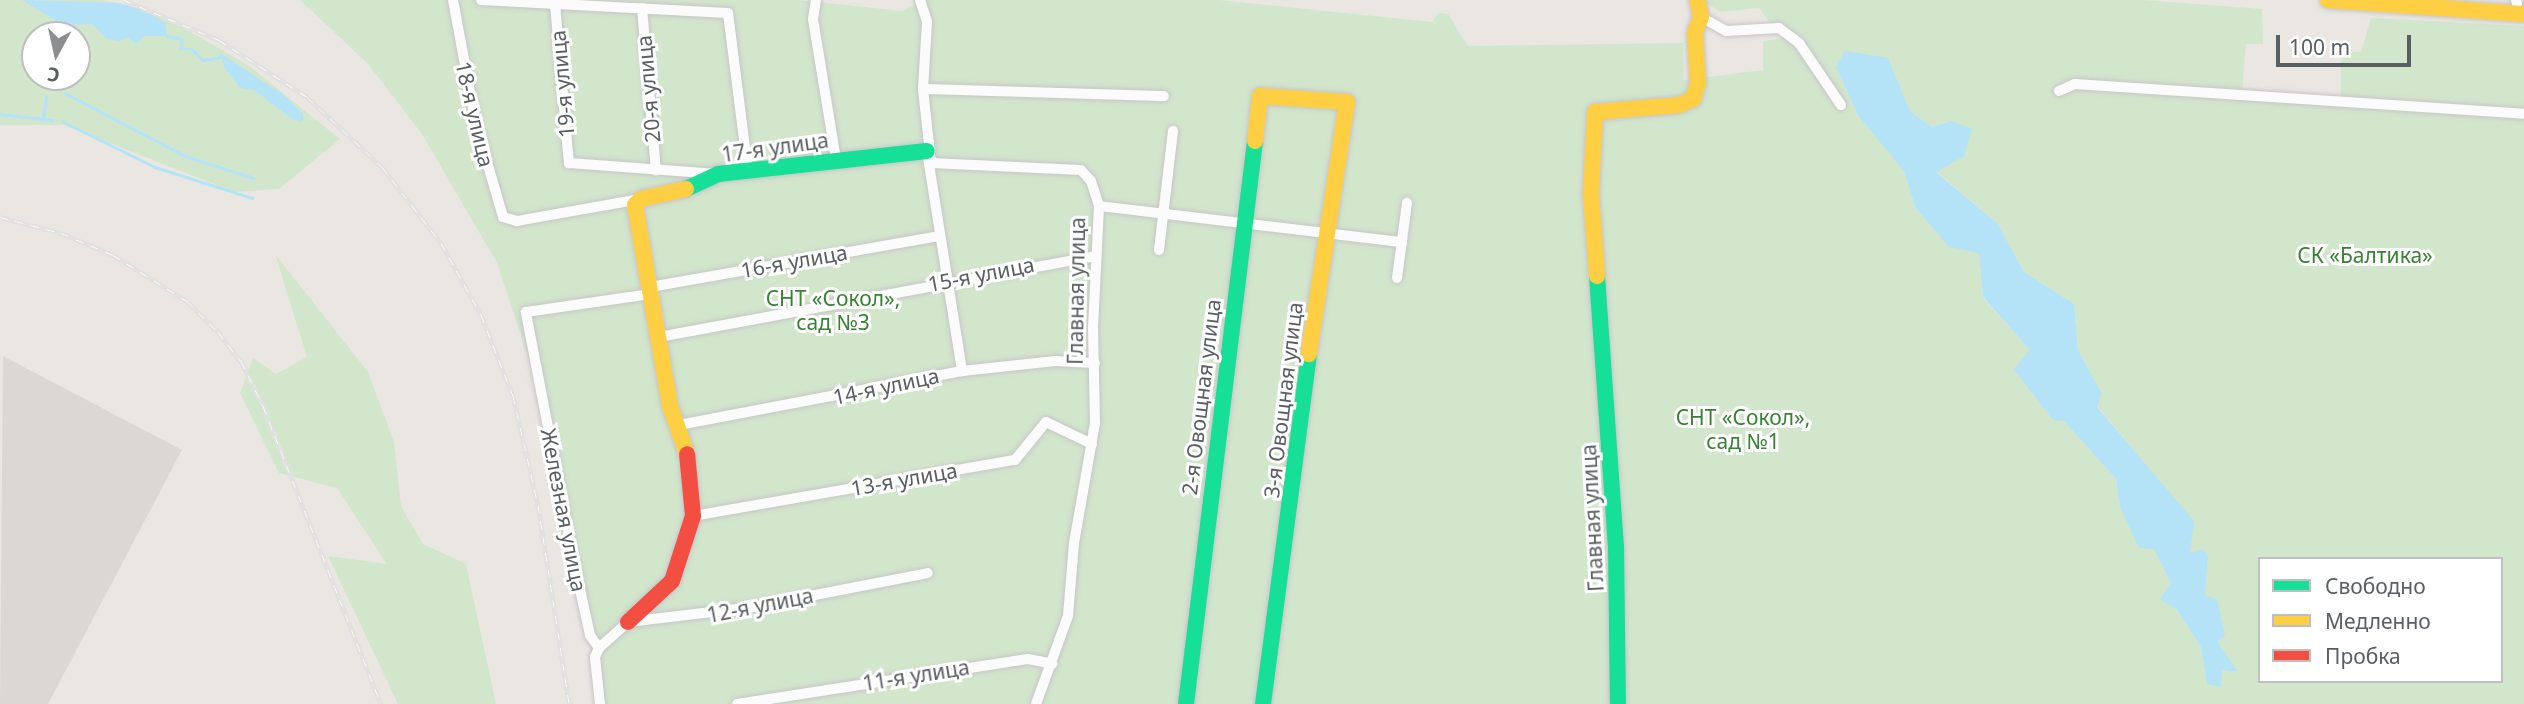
<!DOCTYPE html>
<meta charset="utf-8">
<style>
body{margin:0}
#map{position:relative;width:2524px;height:704px;overflow:hidden;background:#eae7e3;font-family:"Noto Sans",sans-serif}
div>[style]{position:absolute}
.industrial>*{inset:0;background:#dbd8d4}
.green>*{inset:0;background:#d2e6cc}
.water>*{inset:0;background:#b4e2f7}
.stream>*{height:2.5px;margin:-1.25px;padding:0 1.25px;transform-origin:1.25px;border-radius:1.25px;background:#b4e2f7}
.roads{filter:drop-shadow(0 0 2px #c6c6c6) drop-shadow(0 0 2px #c6c6c6)}
.street>*{height:10px;margin:-5px;padding:0 5px;transform-origin:5px;border-radius:5px;background:#fcfbfb}
.fast>*{height:16px;margin:-8px;padding:0 8px;transform-origin:8px;border-radius:8px;background:#16e098}
.slow>*{height:16px;margin:-8px;padding:0 8px;transform-origin:8px;border-radius:8px;background:#ffcf43}
.jam>*{height:16px;margin:-8px;padding:0 8px;transform-origin:8px;border-radius:8px;background:#f24e42}
.rail>*{height:5px;margin-top:-2.5px;transform-origin:0;background:repeating-linear-gradient(90deg,#fff 0 8px,#e1e1e0 0 16px);box-sizing:border-box;border-block:2px solid #e1e1e0}
span{translate:-50% -50%;white-space:nowrap;text-align:center;line-height:1.15;-webkit-text-stroke:6px #fff;paint-order:stroke}
.street-label{font-size:21px;color:#595e62}
.park-label{font-size:21px;color:#35822f}
.legend{position:absolute;left:2258px;top:557px;width:245px;height:126px;box-sizing:border-box;background:#fff;border:2px solid #bdbfc0;margin:0;padding:9px 12px;list-style:none;font-size:21px;color:#595e62}
.legend li{display:flex;align-items:center;gap:14px;height:35px}
.legend b{width:35px;border:2px solid #bdbfc0}
.north{position:absolute;left:21px;top:21px;width:70px;height:70px;box-sizing:border-box;background:#fff;border:2px solid #bdbfc0;border-radius:50%;rotate:188deg;font-size:19px;font-weight:700;line-height:28px;text-align:center;color:#595e62}
.north::after{content:'';display:block;margin:auto;width:24px;height:32px;background:#8c8e8f;clip-path:polygon(50% 0,100% 100%,50% 72%,0 100%)}
.scale{position:absolute;left:2276px;top:35px;width:135px;height:32px;box-sizing:border-box;border:4px solid #595e62;border-top:0;padding-left:9px;font-size:21px;line-height:24px;white-space:nowrap;color:#595e62;-webkit-text-stroke:5px #fff;paint-order:stroke}
</style>
<div id="map">
<div class="industrial">
<i style="clip-path:polygon(3px 356px,182px 450px,48px 704px,0 704px)"></i>
</div>
<div class="green">
<i style="clip-path:polygon(evenodd,0 0,102px 0,152px 10px,248px 65px,340px 139px,279px 189px,234px 192px,64px 125px,0 125px,0 0,35px 35px,77px 35px,77px 77px,35px 77px,35px 35px)"></i>
<i style="clip-path:polygon(evenodd,300px 0,798px 0,902px 11px,923px 0,1219px 0,1432px 22px,1438px 13px,1448px 14px,1468px 46px,1683px 43px,1684px 80px,1763px 70px,1763px 41px,1802px 36px,1770px 23px,1759px 8px,1721px 12px,1701px 0,2144px 0,2262px 9px,2263px 44px,2246px 44px,2242px 91px,2341px 98px,2341px 51px,2361px 52px,2371px 18px,2524px 26px,2524px 704px,599px 704px,574px 539px,542px 399px,497px 263px,422px 134px,368px 64px,300px 0,1887px 58px,1910px 111px,1932px 127px,1951px 121px,1936px 171px,1998px 224px,2024px 272px,2074px 304px,2078px 350px,2102px 394px,2097px 406px,2193px 521px,2189px 554px,2208px 557px,2205px 596px,2217px 641px,2237px 672px,2222px 670px,2207px 684px,2201px 647px,2177px 610px,2161px 599px,2171px 583px,2154px 549px,2120px 507px,2116px 479px,2064px 421px,2030px 350px,1983px 298px,1979px 253px,1915px 207px,1904px 171px,1887px 58px,300px 0,2260px 559px,2501px 559px,2501px 681px,2260px 681px,2260px 559px)"></i>
<i style="clip-path:polygon(275px 254px,368px 372px,394px 442px,401px 506px,423px 544px,466px 564px,496px 704px,398px 704px,328px 556px,387px 564px,337px 488px,279px 473px,240px 393px,253px 358px,276px 374px,307px 357px)"></i>
</div>
<div class="water">
<i style="clip-path:polygon(22px 0,119px 3px,147px 11px,165px 23px,167px 36px,145px 36px,136px 44px,127px 37px,119px 41px,107px 39px,92px 24px,63px 25px)"></i>
<i style="clip-path:polygon(1845px 51px,1888px 58px,1910px 111px,1932px 127px,1951px 121px,1972px 129px,1964px 156px,1936px 172px,1998px 224px,2024px 272px,2074px 304px,2078px 350px,2102px 394px,2097px 407px,2194px 521px,2190px 553px,2203px 549px,2208px 557px,2205px 596px,2217px 599px,2225px 635px,2217px 641px,2238px 672px,2222px 670px,2221px 687px,2207px 684px,2201px 647px,2177px 610px,2160px 599px,2171px 583px,2154px 549px,2139px 548px,2120px 507px,2116px 479px,2064px 421px,2053px 420px,2014px 369px,2030px 350px,1983px 297px,1979px 253px,1949px 247px,1915px 207px,1904px 171px,1858px 115px,1836px 67px)"></i>
<i style="clip-path:polygon(220px 53px,285px 96px,303px 114px,303px 122px,292px 119px,254px 90px,240px 88px,225px 68px)"></i>
</div>
<div class="stream">
<i style="left:167px;top:36px;width:15px;rotate:11deg"></i>
<i style="left:182px;top:39px;width:10px;rotate:96deg"></i>
<i style="left:181px;top:49px;width:11px"></i>
<i style="left:192px;top:49px;width:16px;rotate:45deg"></i>
<i style="left:203px;top:60px;width:18px;rotate:-9deg"></i>
<i style="left:65px;top:93px;width:136px;rotate:27.7deg"></i>
<i style="left:185px;top:156px;width:72px;rotate:17.7deg"></i>
<i style="left:0;top:114px;width:53px;rotate:6.5deg"></i>
<i style="left:43px;top:119px;width:22px;rotate:-82deg"></i>
<i style="left:62px;top:121px;width:104px;rotate:26.3deg"></i>
<i style="left:155px;top:167px;width:102px;rotate:17.7deg"></i>
</div>
<div class="roads">
<div class="street">
<i style="left:453px;top:0;width:126px;rotate:79.5deg"></i>
<i style="left:476px;top:124px;width:97px;rotate:73.8deg"></i>
<i style="left:503px;top:217px;width:15px;rotate:16deg"></i>
<i style="left:517px;top:221px;width:126px;rotate:-10.1deg"></i>
<i style="left:481px;top:0;width:247px;rotate:3deg"></i>
<i style="left:728px;top:13px;width:159px;rotate:82.8deg"></i>
<i style="left:816px;top:0;width:19px;rotate:99deg"></i>
<i style="left:813px;top:19px;width:143px;rotate:80.7deg"></i>
<i style="left:920px;top:0;width:23px;rotate:72deg"></i>
<i style="left:927px;top:22px;width:67px;rotate:93.4deg"></i>
<i style="left:923px;top:89px;width:74px;rotate:83.8deg"></i>
<i style="left:931px;top:163px;width:150px;rotate:2.7deg"></i>
<i style="left:1081px;top:170px;width:15px;rotate:48deg"></i>
<i style="left:1091px;top:181px;width:26px;rotate:72deg"></i>
<i style="left:1099px;top:206px;width:121px;rotate:92.8deg"></i>
<i style="left:1093px;top:327px;width:96px;rotate:88.8deg"></i>
<i style="left:1095px;top:423px;width:122px;rotate:99.9deg"></i>
<i style="left:1074px;top:543px;width:73px;rotate:94.7deg"></i>
<i style="left:1068px;top:616px;width:94px;rotate:110deg"></i>
<i style="left:2516px;top:0;width:4px;rotate:76deg"></i>
<i style="left:555px;top:4px;width:160px;rotate:85deg"></i>
<i style="left:569px;top:163px;width:149px;rotate:4.2deg"></i>
<i style="left:642px;top:8px;width:163px;rotate:85.1deg"></i>
<i style="left:1701px;top:17px;width:29px;rotate:29deg"></i>
<i style="left:1726px;top:31px;width:53px;rotate:-3.2deg"></i>
<i style="left:1779px;top:28px;width:25px;rotate:37deg"></i>
<i style="left:1799px;top:43px;width:75px;rotate:55.9deg"></i>
<i style="left:923px;top:89px;width:241px;rotate:1.7deg"></i>
<i style="left:2059px;top:91px;width:17px;rotate:-24deg"></i>
<i style="left:2075px;top:84px;width:450px;rotate:3.8deg"></i>
<i style="left:928px;top:158px;width:216px;rotate:80.9deg"></i>
<i style="left:1099px;top:206px;width:305px;rotate:6.8deg"></i>
<i style="left:1159px;top:250px;width:120px;rotate:-83.3deg"></i>
<i style="left:1397px;top:278px;width:76px;rotate:-82.4deg"></i>
<i style="left:650px;top:287px;width:293px;rotate:-10deg"></i>
<i style="left:659px;top:337px;width:445px;rotate:-10.5deg"></i>
<i style="left:679px;top:425px;width:288px;rotate:-10.8deg"></i>
<i style="left:962px;top:371px;width:94px;rotate:-6.1deg"></i>
<i style="left:1055px;top:361px;width:40px;rotate:2.9deg"></i>
<i style="left:693px;top:516px;width:327px;rotate:-9.9deg"></i>
<i style="left:1015px;top:460px;width:49px;rotate:-50.8deg"></i>
<i style="left:1046px;top:422px;width:51px;rotate:25.6deg"></i>
<i style="left:599px;top:648px;width:39px;rotate:-42deg"></i>
<i style="left:628px;top:622px;width:126px;rotate:-6.8deg"></i>
<i style="left:753px;top:607px;width:178px;rotate:-11deg"></i>
<i style="left:600px;top:704px;width:47px;rotate:-96.1deg"></i>
<i style="left:595px;top:657px;width:10px;rotate:-66deg"></i>
<i style="left:599px;top:648px;width:16px;rotate:-125deg"></i>
<i style="left:590px;top:635px;width:80px;rotate:-102.3deg"></i>
<i style="left:573px;top:557px;width:249px;rotate:-100.9deg"></i>
<i style="left:526px;top:312px;width:126px;rotate:-8.2deg"></i>
<i style="left:737px;top:704px;width:294px;rotate:-8.8deg"></i>
<i style="left:1028px;top:659px;width:25px;rotate:11deg"></i>
</div>
<div class="fast">
<i style="left:686px;top:189px;width:35px;rotate:-25deg"></i>
<i style="left:718px;top:174px;width:210px;rotate:-6.3deg"></i>
<i style="left:1597px;top:276px;width:271px;rotate:86deg"></i>
<i style="left:1616px;top:546px;width:158px;rotate:89.3deg"></i>
<i style="left:1186px;top:704px;width:567px;rotate:-83.01deg"></i>
<i style="left:1263px;top:704px;width:353px;rotate:-82.5deg"></i>
</div>
<div class="slow">
<i style="left:2328px;top:0;width:196px;rotate:4.1deg"></i>
<i style="left:1255px;top:141px;width:45px;rotate:-83.7deg"></i>
<i style="left:1260px;top:96px;width:87px;rotate:3.9deg"></i>
<i style="left:1347px;top:102px;width:255px;rotate:98.6deg"></i>
<i style="left:686px;top:189px;width:46px;rotate:167.5deg"></i>
<i style="left:641px;top:199px;width:8px;rotate:135deg"></i>
<i style="left:635px;top:205px;width:204px;rotate:80.1deg"></i>
<i style="left:670px;top:406px;width:51px;rotate:70.5deg"></i>
<i style="left:1597px;top:276px;width:82px;rotate:-94.2deg"></i>
<i style="left:1591px;top:194px;width:82px;rotate:-87.2deg"></i>
<i style="left:1595px;top:112px;width:84px;rotate:-4.8deg"></i>
<i style="left:1679px;top:105px;width:15px;rotate:-23deg"></i>
<i style="left:1693px;top:99px;width:16px;rotate:-72deg"></i>
<i style="left:1698px;top:84px;width:52px;rotate:-93.3deg"></i>
<i style="left:1695px;top:32px;width:16px;rotate:-68deg"></i>
<i style="left:1701px;top:17px;width:17px;rotate:-103deg"></i>
</div>
<div class="jam">
<i style="left:628px;top:622px;width:60px;rotate:-43deg"></i>
<i style="left:672px;top:581px;width:68px;rotate:-72.1deg"></i>
<i style="left:693px;top:516px;width:62px;rotate:-95.5deg"></i>
</div>
</div>
<div class="rail">
<i style="left:124px;top:0;width:103px;rotate:22.8deg"></i>
<i style="left:219px;top:40px;width:105px;rotate:32.9deg"></i>
<i style="left:307px;top:97px;width:103px;rotate:43deg"></i>
<i style="left:382px;top:167px;width:96px;rotate:52.2deg"></i>
<i style="left:441px;top:243px;width:82px;rotate:60.9deg"></i>
<i style="left:481px;top:315px;width:87px;rotate:68.4deg"></i>
<i style="left:513px;top:396px;width:112px;rotate:77.1deg"></i>
<i style="left:538px;top:505px;width:201px;rotate:81.1deg"></i>
<i style="left:0;top:217px;width:63px;rotate:14.7deg"></i>
<i style="left:61px;top:233px;width:56px;rotate:22.9deg"></i>
<i style="left:113px;top:255px;width:87px;rotate:31.9deg"></i>
<i style="left:187px;top:301px;width:44px;rotate:45deg"></i>
<i style="left:218px;top:332px;width:37px;rotate:52deg"></i>
<i style="left:241px;top:361px;width:50px;rotate:63.9deg"></i>
<i style="left:263px;top:406px;width:321px;rotate:68.4deg"></i>
</div>
<div class="street-label">
<span style="left:562px;top:84px;rotate:-95deg">19-я улица</span>
<span style="left:648px;top:89px;rotate:-95deg">20-я улица</span>
<span style="left:475px;top:114px;rotate:77deg">18-я улица</span>
<span style="left:775px;top:147px;rotate:-8deg">17-я улица</span>
<span style="left:794px;top:261px;rotate:-10deg">16-я улица</span>
<span style="left:981px;top:274px;rotate:-11deg">15-я улица</span>
<span style="left:1076px;top:291px;rotate:-89deg">Главная улица</span>
<span style="left:886px;top:386px;rotate:-12deg">14-я улица</span>
<span style="left:1201px;top:397px;rotate:-83deg">2-я Овощная улица</span>
<span style="left:1283px;top:400px;rotate:-83deg">3-я Овощная улица</span>
<span style="left:904px;top:479px;rotate:-10deg">13-я улица</span>
<span style="left:564px;top:510px;rotate:79deg">Железная улица</span>
<span style="left:1592px;top:518px;rotate:-93deg">Главная улица</span>
<span style="left:760px;top:605px;rotate:-11deg">12-я улица</span>
<span style="left:916px;top:675px;rotate:-9deg">11-я улица</span>
</div>
<div class="park-label">
<span style="left:2365px;top:255px">СК «Балтика»</span>
<span style="left:833px;top:310px">СНТ «Сокол»,<br>сад №3</span>
<span style="left:1743px;top:429px">СНТ «Сокол»,<br>сад №1</span>
</div>
<ul class="legend">
<li><b style="height:9px;background:#16e098"></b>Свободно</li>
<li><b style="height:9px;background:#ffcf43"></b>Медленно</li>
<li><b style="height:9px;background:#f24e42"></b>Пробка</li>
</ul>
<div class="north">С</div>
<div class="scale">100 m</div>
</div>
